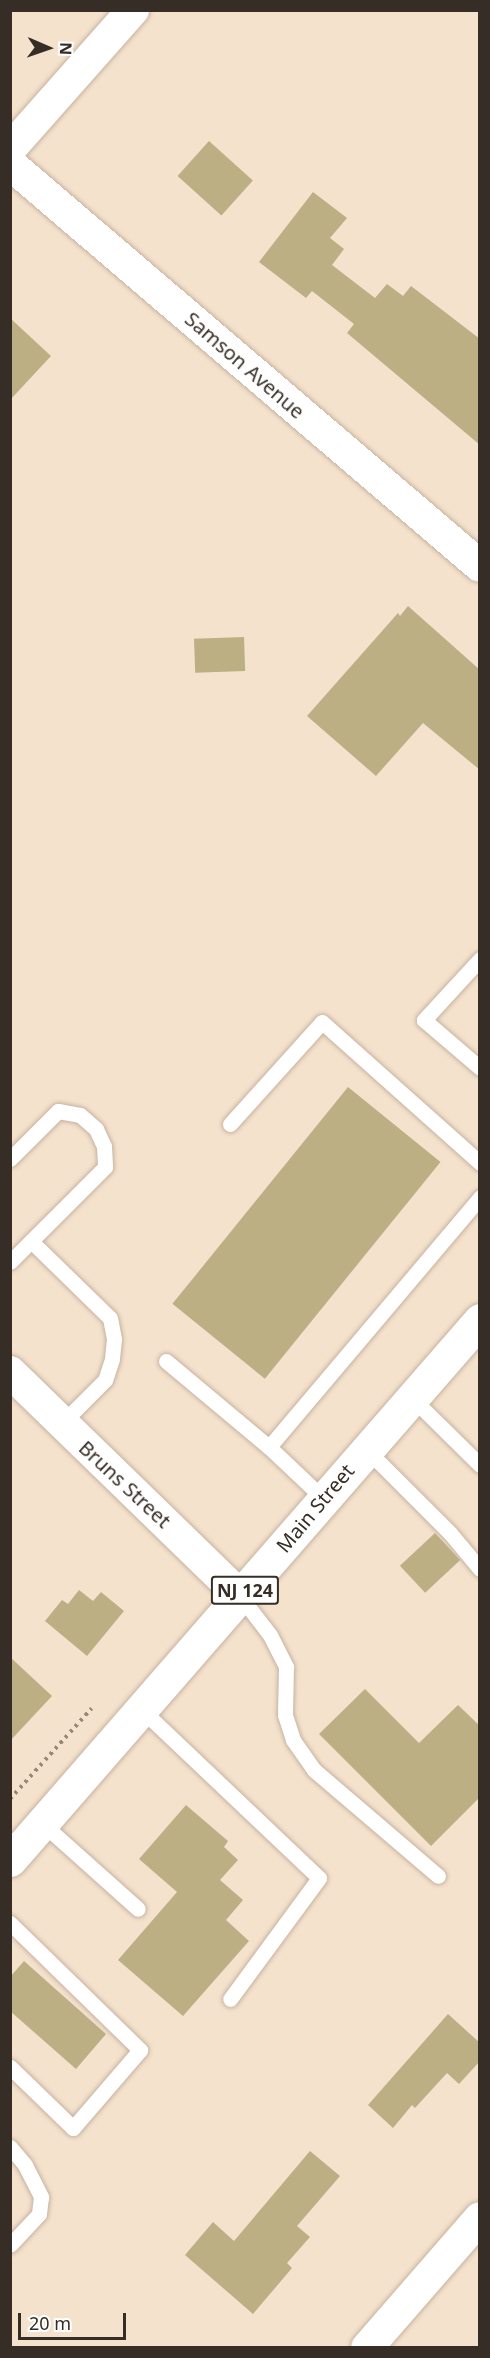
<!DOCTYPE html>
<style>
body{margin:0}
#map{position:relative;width:490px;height:2358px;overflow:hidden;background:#f5e2cd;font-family:"Noto Sans",sans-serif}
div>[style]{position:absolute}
.building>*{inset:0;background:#bbaf83;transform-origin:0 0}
.path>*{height:4px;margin-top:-2px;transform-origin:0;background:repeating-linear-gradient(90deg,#96897a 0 3px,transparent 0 7.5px)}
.roads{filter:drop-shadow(0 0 2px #c6b3a0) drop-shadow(0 0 2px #c6b3a0)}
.service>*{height:15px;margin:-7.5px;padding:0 7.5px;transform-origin:7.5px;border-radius:7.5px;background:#fff}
.minor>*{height:32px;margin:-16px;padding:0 16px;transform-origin:16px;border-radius:16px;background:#fff}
.primary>*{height:33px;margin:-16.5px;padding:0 16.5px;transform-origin:16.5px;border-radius:16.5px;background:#fff}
span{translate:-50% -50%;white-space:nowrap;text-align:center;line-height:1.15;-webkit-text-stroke:5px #fff;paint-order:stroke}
.shield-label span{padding:2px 4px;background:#fff;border:2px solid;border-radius:4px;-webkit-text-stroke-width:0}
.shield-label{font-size:18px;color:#362e26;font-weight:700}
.street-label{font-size:20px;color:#362e26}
.frame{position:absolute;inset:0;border:12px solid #362e26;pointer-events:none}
.north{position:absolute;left:18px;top:18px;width:60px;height:60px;-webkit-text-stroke:4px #fff;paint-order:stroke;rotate:92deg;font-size:16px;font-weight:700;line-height:24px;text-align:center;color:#362e26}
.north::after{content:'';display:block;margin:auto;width:21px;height:27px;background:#362e26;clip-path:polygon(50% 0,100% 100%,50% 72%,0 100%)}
.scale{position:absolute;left:18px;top:2313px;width:108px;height:27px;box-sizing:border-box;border:3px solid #362e26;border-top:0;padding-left:8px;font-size:18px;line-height:21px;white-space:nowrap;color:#362e26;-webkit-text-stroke:4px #fff;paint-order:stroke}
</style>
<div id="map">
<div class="building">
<i style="left:209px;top:141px;width:59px;height:47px;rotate:42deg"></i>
<i style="clip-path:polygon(313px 192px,347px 218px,330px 238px,344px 249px,332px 265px,375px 298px,387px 284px,403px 296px,411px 286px,480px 339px,480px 445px,347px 333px,354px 324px,312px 291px,306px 298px,259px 262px)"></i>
<i style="clip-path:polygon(10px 318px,51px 356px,10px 400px)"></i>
<i style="clip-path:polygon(408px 606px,480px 670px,480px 770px,423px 723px,376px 776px,307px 716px,398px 613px,400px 616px)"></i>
<i style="left:244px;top:637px;width:34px;height:50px;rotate:88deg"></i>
<i style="left:348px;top:1087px;width:119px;height:279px;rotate:39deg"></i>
<i style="left:435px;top:1533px;width:37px;height:48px;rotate:47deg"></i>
<i style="clip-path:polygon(79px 1590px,93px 1601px,101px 1592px,124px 1611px,87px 1656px,45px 1621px,62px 1600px,68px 1604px)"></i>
<i style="clip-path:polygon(10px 1657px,52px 1696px,10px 1741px)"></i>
<i style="clip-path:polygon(365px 1689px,419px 1743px,458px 1705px,480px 1726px,480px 1797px,431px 1846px,319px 1734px)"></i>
<i style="clip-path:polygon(186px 1805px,228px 1841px,224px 1847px,238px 1860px,220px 1880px,243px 1900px,226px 1920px,249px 1941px,183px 2016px,118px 1960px,177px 1892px,139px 1859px)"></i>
<i style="clip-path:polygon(24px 1961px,106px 2034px,76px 2069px,10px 2011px,10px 1977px)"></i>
<i style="clip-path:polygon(448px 2014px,480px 2043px,480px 2061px,459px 2084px,447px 2073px,415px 2108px,412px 2105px,393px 2128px,368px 2105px)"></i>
<i style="clip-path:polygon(310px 2151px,340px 2176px,297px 2226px,310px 2237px,287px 2263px,292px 2268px,253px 2314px,185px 2255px,213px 2222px,234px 2241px)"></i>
</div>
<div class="path">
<i style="left:10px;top:1799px;width:122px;rotate:-48deg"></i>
</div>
<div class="roads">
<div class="service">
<i style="left:480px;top:959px;width:83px;rotate:132.6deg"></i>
<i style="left:424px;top:1020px;width:74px;rotate:40.6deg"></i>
<i style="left:230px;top:1124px;width:137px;rotate:-48deg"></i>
<i style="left:322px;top:1022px;width:212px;rotate:41.7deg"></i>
<i style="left:10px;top:1159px;width:68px;rotate:-45deg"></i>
<i style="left:58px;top:1111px;width:22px;rotate:10deg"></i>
<i style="left:80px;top:1115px;width:21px;rotate:41deg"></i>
<i style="left:96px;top:1129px;width:19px;rotate:65deg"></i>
<i style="left:104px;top:1146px;width:21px;rotate:87deg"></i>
<i style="left:105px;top:1167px;width:134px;rotate:135deg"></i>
<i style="left:31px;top:1241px;width:110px;rotate:44.3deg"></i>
<i style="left:110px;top:1318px;width:21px;rotate:79deg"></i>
<i style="left:114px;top:1339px;width:20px;rotate:96deg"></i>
<i style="left:112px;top:1359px;width:22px;rotate:108deg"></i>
<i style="left:105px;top:1380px;width:62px;rotate:135deg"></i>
<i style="left:166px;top:1361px;width:134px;rotate:39.9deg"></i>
<i style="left:269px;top:1447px;width:74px;rotate:43.4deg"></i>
<i style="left:411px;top:1397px;width:97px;rotate:44.6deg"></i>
<i style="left:269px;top:1447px;width:327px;rotate:-49.8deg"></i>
<i style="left:365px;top:1448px;width:120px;rotate:45deg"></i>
<i style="left:450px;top:1533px;width:47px;rotate:50.2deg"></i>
<i style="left:240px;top:1596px;width:49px;rotate:52.4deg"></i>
<i style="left:270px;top:1635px;width:36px;rotate:63deg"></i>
<i style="left:286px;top:1667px;width:48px;rotate:91.2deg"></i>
<i style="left:285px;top:1715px;width:26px;rotate:72deg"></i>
<i style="left:293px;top:1740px;width:37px;rotate:55deg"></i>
<i style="left:314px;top:1770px;width:163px;rotate:40.5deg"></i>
<i style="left:141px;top:1709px;width:245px;rotate:43.5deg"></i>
<i style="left:319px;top:1878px;width:150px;rotate:126.3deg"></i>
<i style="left:43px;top:1824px;width:127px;rotate:41.8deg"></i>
<i style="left:10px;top:1923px;width:182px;rotate:44.3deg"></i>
<i style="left:140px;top:2050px;width:103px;rotate:130.7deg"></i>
<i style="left:73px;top:2128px;width:88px;rotate:-135.9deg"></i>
<i style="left:10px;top:2147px;width:23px;rotate:50deg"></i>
<i style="left:25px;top:2165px;width:36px;rotate:63deg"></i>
<i style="left:41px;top:2197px;width:17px;rotate:97deg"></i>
<i style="left:39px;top:2214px;width:42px;rotate:133.1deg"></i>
</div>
<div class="minor">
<i style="left:10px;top:149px;width:186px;rotate:-48.5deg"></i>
<i style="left:10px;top:164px;width:618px;rotate:40.54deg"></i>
<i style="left:10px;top:1372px;width:321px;rotate:44.2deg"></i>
<i style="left:367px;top:2348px;width:172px;rotate:-49deg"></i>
</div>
<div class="primary">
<i style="left:10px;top:1860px;width:716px;rotate:-48.96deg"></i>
</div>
</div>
<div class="shield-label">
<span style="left:245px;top:1590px">NJ 124</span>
</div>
<div class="street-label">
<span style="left:245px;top:365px;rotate:41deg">Samson Avenue</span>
<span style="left:125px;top:1484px;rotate:43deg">Bruns Street</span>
<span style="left:315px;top:1508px;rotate:-50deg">Main Street</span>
</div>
<div class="frame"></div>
<div class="north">N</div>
<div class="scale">20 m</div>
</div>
